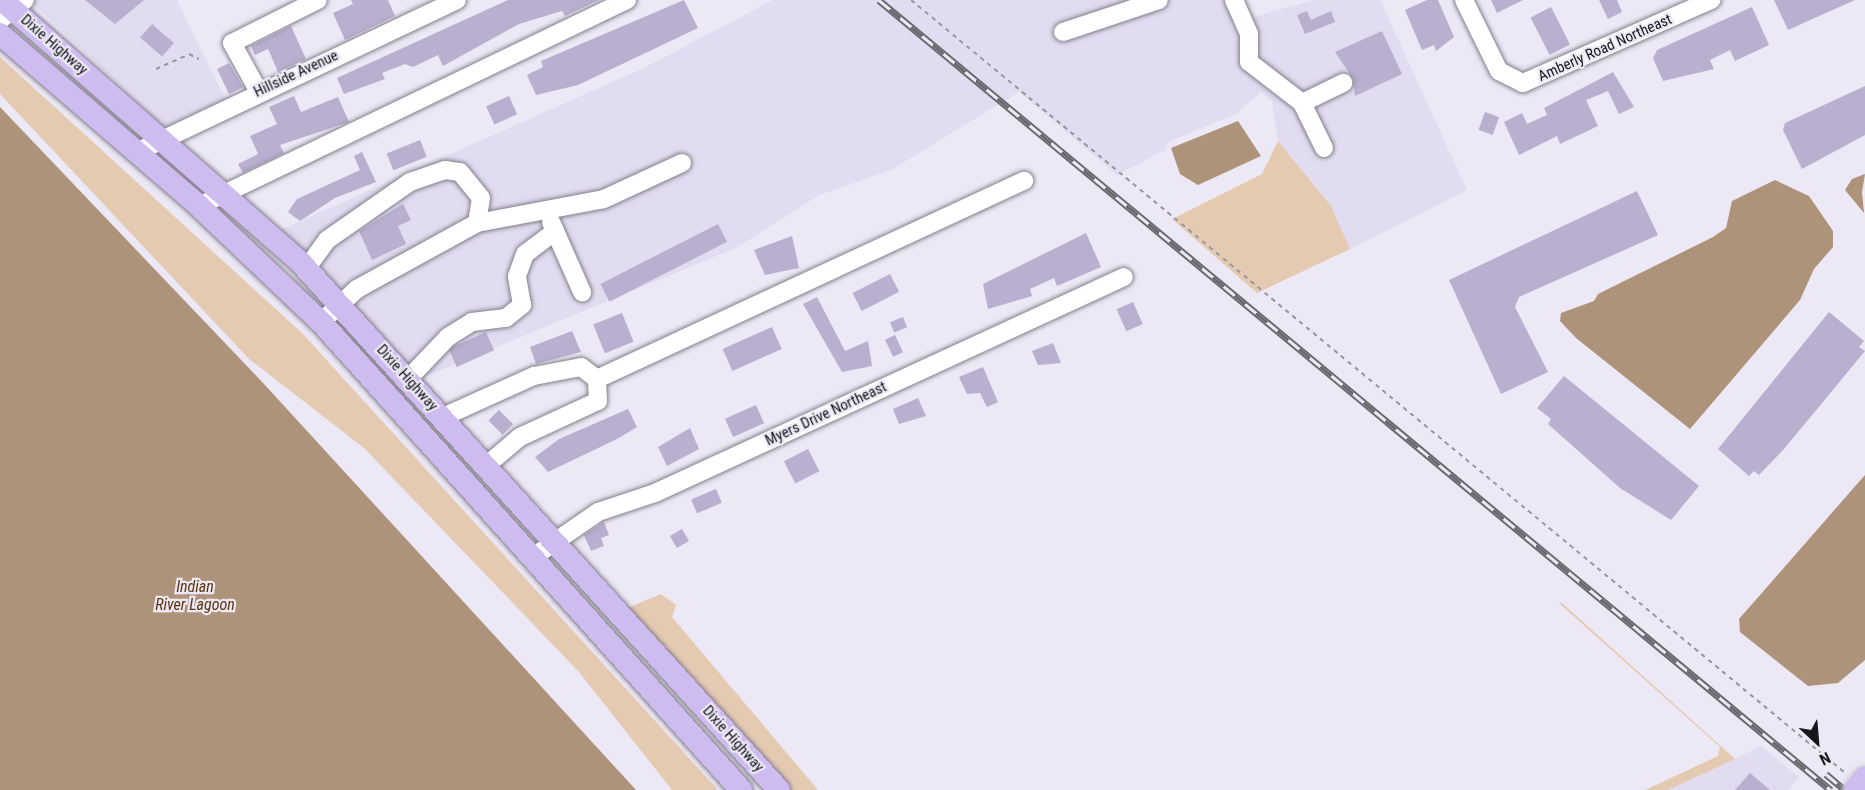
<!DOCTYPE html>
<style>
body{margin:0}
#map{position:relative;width:1865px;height:790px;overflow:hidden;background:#ece8f5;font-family:"Roboto Condensed",sans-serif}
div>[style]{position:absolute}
.built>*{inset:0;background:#e2dcf0}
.green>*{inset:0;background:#e5cab2}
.water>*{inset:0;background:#ae937b}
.building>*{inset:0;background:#b9afcf;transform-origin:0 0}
.path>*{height:2px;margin-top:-1px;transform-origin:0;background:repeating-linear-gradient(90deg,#9996a0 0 4.5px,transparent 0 9px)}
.roads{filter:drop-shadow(0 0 2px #827f8b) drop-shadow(0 0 2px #827f8b)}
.minor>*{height:18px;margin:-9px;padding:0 9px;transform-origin:9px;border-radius:9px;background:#fff}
.major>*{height:22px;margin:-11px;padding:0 11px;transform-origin:11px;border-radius:11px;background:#cebbf0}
.rail>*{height:7px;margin-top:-3.5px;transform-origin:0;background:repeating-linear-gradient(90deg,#ece8f5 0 14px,#6b6870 0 28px);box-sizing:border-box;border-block:2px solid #6b6870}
.bridges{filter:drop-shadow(0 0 2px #cccccd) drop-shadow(0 0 2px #cccccd)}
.major-bridge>*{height:22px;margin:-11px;padding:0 11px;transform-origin:11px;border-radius:11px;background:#cebbf0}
span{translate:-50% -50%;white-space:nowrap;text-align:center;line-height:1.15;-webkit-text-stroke:4.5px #ece8f5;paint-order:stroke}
.street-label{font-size:15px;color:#19171c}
.water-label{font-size:16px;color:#5b3408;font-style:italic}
.north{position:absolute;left:1787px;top:712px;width:60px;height:60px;-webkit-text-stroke:4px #ece8f5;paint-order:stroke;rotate:154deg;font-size:16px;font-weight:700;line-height:24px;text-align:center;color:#19171c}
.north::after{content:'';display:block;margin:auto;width:21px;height:27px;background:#19171c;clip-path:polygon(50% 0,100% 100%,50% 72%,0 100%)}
</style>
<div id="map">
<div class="built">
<i style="clip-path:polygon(29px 0,177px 0,230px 109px,174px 137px)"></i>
<i style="clip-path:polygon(773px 0,1242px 0,1253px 17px,1314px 0,1380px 0,1467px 190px,1350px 249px,1331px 206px,1278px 141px,1272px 102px,1261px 92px,1236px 114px,1168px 142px,1165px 150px,1117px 175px,1019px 92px,891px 170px,819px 195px,736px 248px,419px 379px,278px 231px,646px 67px)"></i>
<i style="clip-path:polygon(1761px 746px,1799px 777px,1788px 790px,1668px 790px)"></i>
</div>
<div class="green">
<i style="clip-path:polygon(0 57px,302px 333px,718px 790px,672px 790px,579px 672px,364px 448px,249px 359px,0 94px)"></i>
<i style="clip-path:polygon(1278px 141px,1331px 206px,1350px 249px,1257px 293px,1172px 219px,1262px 174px)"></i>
<i style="clip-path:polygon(661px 594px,676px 605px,672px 617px,818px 790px,789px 790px,625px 609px)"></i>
<i style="clip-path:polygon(1559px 603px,1562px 603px,1735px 759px,1668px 790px,1645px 790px,1718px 756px,1720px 747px)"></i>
</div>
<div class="water">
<i style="clip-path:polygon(0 107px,264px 384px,636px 790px,0 790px)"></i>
<i style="clip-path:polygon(1238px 121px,1261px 156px,1198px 185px,1180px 174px,1171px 148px)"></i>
<i style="clip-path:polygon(1865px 174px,1862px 192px,1864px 213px,1845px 190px,1852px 179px)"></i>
<i style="clip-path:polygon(1775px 180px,1809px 196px,1833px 231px,1833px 247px,1814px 269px,1800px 300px,1690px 429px,1576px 338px,1560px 321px,1561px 313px,1594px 301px,1598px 294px,1713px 237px,1726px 228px,1732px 201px)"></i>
<i style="clip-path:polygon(1865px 475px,1865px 660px,1838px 683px,1808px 686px,1740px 632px,1739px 619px)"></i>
</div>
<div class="building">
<i style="clip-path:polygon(85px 0,144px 0,115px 24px)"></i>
<i style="clip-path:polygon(351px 0,388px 0,395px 16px,345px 40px,333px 13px,353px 4px)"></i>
<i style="clip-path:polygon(508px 0,599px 0,565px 16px,562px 11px,519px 24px,443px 66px,438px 55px,413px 67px,405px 64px,382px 73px,385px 79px,344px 94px,337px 78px)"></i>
<i style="clip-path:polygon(684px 0,698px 28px,578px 85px,536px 95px,527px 75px,543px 67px,541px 61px)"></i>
<i style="clip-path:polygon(1427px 0,1438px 0,1454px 37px,1436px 51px,1434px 45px,1422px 50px,1405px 10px)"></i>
<i style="clip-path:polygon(1491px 0,1523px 0,1497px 13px)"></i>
<i style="clip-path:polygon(1599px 0,1617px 0,1622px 12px,1608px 19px)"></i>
<i style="clip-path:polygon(1774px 0,1855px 0,1788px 30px)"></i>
<i style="left:1551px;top:7px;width:42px;height:23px;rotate:63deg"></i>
<i style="clip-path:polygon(1752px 7px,1769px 45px,1735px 61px,1730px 50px,1710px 60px,1714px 69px,1663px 81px,1653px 58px,1657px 50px)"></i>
<i style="clip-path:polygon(1307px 11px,1311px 20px,1331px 11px,1335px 22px,1305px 34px,1297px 15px)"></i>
<i style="left:152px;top:24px;width:29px;height:18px;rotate:41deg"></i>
<i style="clip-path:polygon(291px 26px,306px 59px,278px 72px,268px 49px,255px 55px,251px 46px)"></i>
<i style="clip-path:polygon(1382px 31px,1402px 74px,1355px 96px,1353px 79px,1335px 52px)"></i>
<i style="clip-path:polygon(229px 63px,243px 87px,229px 94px,217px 69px)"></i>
<i style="clip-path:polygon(1613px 72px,1634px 107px,1619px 114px,1608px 91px,1586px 100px,1598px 126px,1560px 144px,1557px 136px,1519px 155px,1504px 122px,1522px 113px,1527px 124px,1547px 115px,1544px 108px)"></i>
<i style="clip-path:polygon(1865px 86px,1865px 135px,1802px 169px,1783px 130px,1785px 123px)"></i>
<i style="clip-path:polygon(294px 96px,301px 112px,338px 97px,349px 122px,280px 145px,284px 153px,243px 173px,238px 164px,258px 154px,250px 136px,277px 124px,269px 107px)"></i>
<i style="left:509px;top:96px;width:20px;height:25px;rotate:66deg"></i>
<i style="left:1485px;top:112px;width:15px;height:19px;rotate:20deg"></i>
<i style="left:420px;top:140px;width:18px;height:36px;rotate:68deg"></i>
<i style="clip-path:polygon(362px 152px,376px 182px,335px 198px,300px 221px,288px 212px,297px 199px,360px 170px,354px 156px)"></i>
<i style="clip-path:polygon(1637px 191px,1658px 235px,1519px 297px,1515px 307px,1548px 372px,1501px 394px,1449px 280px)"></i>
<i style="clip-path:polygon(403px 204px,411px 220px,398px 226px,406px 244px,372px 260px,359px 231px)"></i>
<i style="left:718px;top:224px;width:20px;height:132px;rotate:63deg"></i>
<i style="clip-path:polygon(1086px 233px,1101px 267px,1057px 286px,1054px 278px,1030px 289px,1032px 296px,988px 309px,983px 284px)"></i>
<i style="clip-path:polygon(792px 236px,799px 268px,765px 275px,754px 250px)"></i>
<i style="left:890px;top:274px;width:20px;height:42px;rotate:63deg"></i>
<i style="clip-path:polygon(817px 297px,845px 351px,868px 341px,872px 366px,842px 372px,803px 304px)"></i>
<i style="left:1133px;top:302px;width:24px;height:18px;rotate:66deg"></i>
<i style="clip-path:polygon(1829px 312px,1864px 341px,1859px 347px,1865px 351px,1784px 449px,1759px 475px,1754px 471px,1749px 476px,1718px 449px)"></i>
<i style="left:622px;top:313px;width:31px;height:31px;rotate:68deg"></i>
<i style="left:903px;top:317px;width:11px;height:14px;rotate:68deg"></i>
<i style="left:772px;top:327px;width:24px;height:54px;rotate:66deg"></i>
<i style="clip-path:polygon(572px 331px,581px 352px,536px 364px,530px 347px)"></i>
<i style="left:486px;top:332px;width:20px;height:41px;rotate:66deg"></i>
<i style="left:895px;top:335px;width:19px;height:11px;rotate:65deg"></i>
<i style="clip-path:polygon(1053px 343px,1061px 363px,1038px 365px,1032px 351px)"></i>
<i style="clip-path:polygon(983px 367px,998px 402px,987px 407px,980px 393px,967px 394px,959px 377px)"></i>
<i style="clip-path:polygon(1564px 376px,1699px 486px,1671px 520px,1620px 488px,1548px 424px,1551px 419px,1537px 408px)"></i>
<i style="clip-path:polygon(918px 398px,926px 416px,899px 424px,893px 409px)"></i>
<i style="left:756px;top:405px;width:20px;height:34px;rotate:66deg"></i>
<i style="clip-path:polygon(628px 409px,637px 427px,617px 439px,548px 472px,535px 457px,559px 439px)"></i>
<i style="left:499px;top:410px;width:20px;height:15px;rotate:45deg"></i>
<i style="clip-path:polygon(690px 428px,699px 449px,667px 466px,658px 447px)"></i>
<i style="left:808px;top:449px;width:25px;height:27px;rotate:63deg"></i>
<i style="left:716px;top:489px;width:15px;height:27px;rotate:67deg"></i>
<i style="clip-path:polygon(604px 522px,609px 535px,601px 538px,604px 546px,591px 551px,584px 535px)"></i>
<i style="left:682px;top:529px;width:14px;height:14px;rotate:60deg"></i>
<i style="clip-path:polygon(1750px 773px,1770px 790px,1735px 790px)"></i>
</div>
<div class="path">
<i style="left:911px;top:0;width:1211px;rotate:39.61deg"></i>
<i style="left:156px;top:69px;width:36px;rotate:-24deg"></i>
<i style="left:189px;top:54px;width:11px;rotate:27deg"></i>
</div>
<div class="roads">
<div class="minor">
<i style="left:1234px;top:0;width:37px;rotate:66deg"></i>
<i style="left:1249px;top:34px;width:28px;rotate:90deg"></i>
<i style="left:1249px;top:62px;width:67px;rotate:37.7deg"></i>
<i style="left:1302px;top:103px;width:50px;rotate:63.9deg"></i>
<i style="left:1464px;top:0;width:79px;rotate:63.8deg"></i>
<i style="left:1499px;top:71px;width:27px;rotate:27deg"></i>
<i style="left:1523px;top:83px;width:206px;rotate:-23.8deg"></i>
<i style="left:0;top:20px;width:32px;rotate:-39deg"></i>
<i style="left:1063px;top:32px;width:101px;rotate:-18.4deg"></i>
<i style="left:259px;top:92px;width:56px;rotate:-118.9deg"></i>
<i style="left:232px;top:43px;width:96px;rotate:-26.6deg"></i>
<i style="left:1302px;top:103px;width:46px;rotate:-26deg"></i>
<i style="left:137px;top:152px;width:354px;rotate:-25.4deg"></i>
<i style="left:199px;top:206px;width:475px;rotate:-25.7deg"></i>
<i style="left:551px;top:222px;width:77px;rotate:66.1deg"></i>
<i style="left:477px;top:223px;width:129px;rotate:-10.7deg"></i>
<i style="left:604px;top:199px;width:86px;rotate:-24.8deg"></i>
<i style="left:306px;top:269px;width:36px;rotate:-54deg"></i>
<i style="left:327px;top:240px;width:101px;rotate:-34.9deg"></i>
<i style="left:410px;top:182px;width:37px;rotate:-19deg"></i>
<i style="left:445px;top:170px;width:15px;rotate:8deg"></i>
<i style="left:460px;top:172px;width:33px;rotate:51deg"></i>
<i style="left:481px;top:198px;width:25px;rotate:99deg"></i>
<i style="left:477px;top:223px;width:137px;rotate:151.2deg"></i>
<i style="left:357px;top:289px;width:49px;rotate:137.5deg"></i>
<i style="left:408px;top:379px;width:58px;rotate:-46.4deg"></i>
<i style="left:448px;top:337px;width:28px;rotate:-32deg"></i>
<i style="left:472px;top:322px;width:34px;rotate:-7deg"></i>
<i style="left:506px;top:318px;width:21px;rotate:-39deg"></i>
<i style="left:522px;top:305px;width:29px;rotate:-100deg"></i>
<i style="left:517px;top:276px;width:23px;rotate:-70deg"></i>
<i style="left:525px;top:254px;width:38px;rotate:-37deg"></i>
<i style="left:443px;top:417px;width:100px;rotate:-24.3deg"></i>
<i style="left:534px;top:376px;width:48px;rotate:-10.8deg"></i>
<i style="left:581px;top:367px;width:20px;rotate:37deg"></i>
<i style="left:487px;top:465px;width:43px;rotate:-40.3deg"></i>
<i style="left:520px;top:437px;width:86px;rotate:-24.8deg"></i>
<i style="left:598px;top:401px;width:22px;rotate:-93deg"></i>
<i style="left:597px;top:379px;width:471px;rotate:-24.9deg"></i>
<i style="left:533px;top:557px;width:79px;rotate:-34.7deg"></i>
<i style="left:598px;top:512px;width:60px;rotate:-18.4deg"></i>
<i style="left:655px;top:493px;width:516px;rotate:-24.73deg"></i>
</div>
<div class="major">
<i style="left:2px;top:0;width:400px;rotate:41.3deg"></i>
<i style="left:302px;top:264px;width:710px;rotate:47.8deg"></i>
<i style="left:0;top:34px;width:263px;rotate:40.8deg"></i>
<i style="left:199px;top:206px;width:168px;rotate:43.6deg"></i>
<i style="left:321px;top:322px;width:629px;rotate:48.09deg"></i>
</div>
</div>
<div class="rail">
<i style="left:879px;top:0;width:1237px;rotate:39.69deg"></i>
<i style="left:1826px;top:774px;width:25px;rotate:40deg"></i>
</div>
<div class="bridges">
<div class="major-bridge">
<i style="left:1855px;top:790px;width:16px;rotate:-52deg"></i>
</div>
</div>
<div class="street-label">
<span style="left:54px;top:45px;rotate:41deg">Dixie Highway</span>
<span style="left:1605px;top:48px;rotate:-24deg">Amberly Road Northeast</span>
<span style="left:296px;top:74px;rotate:-25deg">Hillside Avenue</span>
<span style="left:407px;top:378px;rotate:48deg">Dixie Highway</span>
<span style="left:826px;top:414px;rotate:-25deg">Myers Drive Northeast</span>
<span style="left:733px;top:739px;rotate:48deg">Dixie Highway</span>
</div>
<div class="water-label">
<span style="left:195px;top:596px">Indian<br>River Lagoon</span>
</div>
<div class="north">N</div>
</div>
